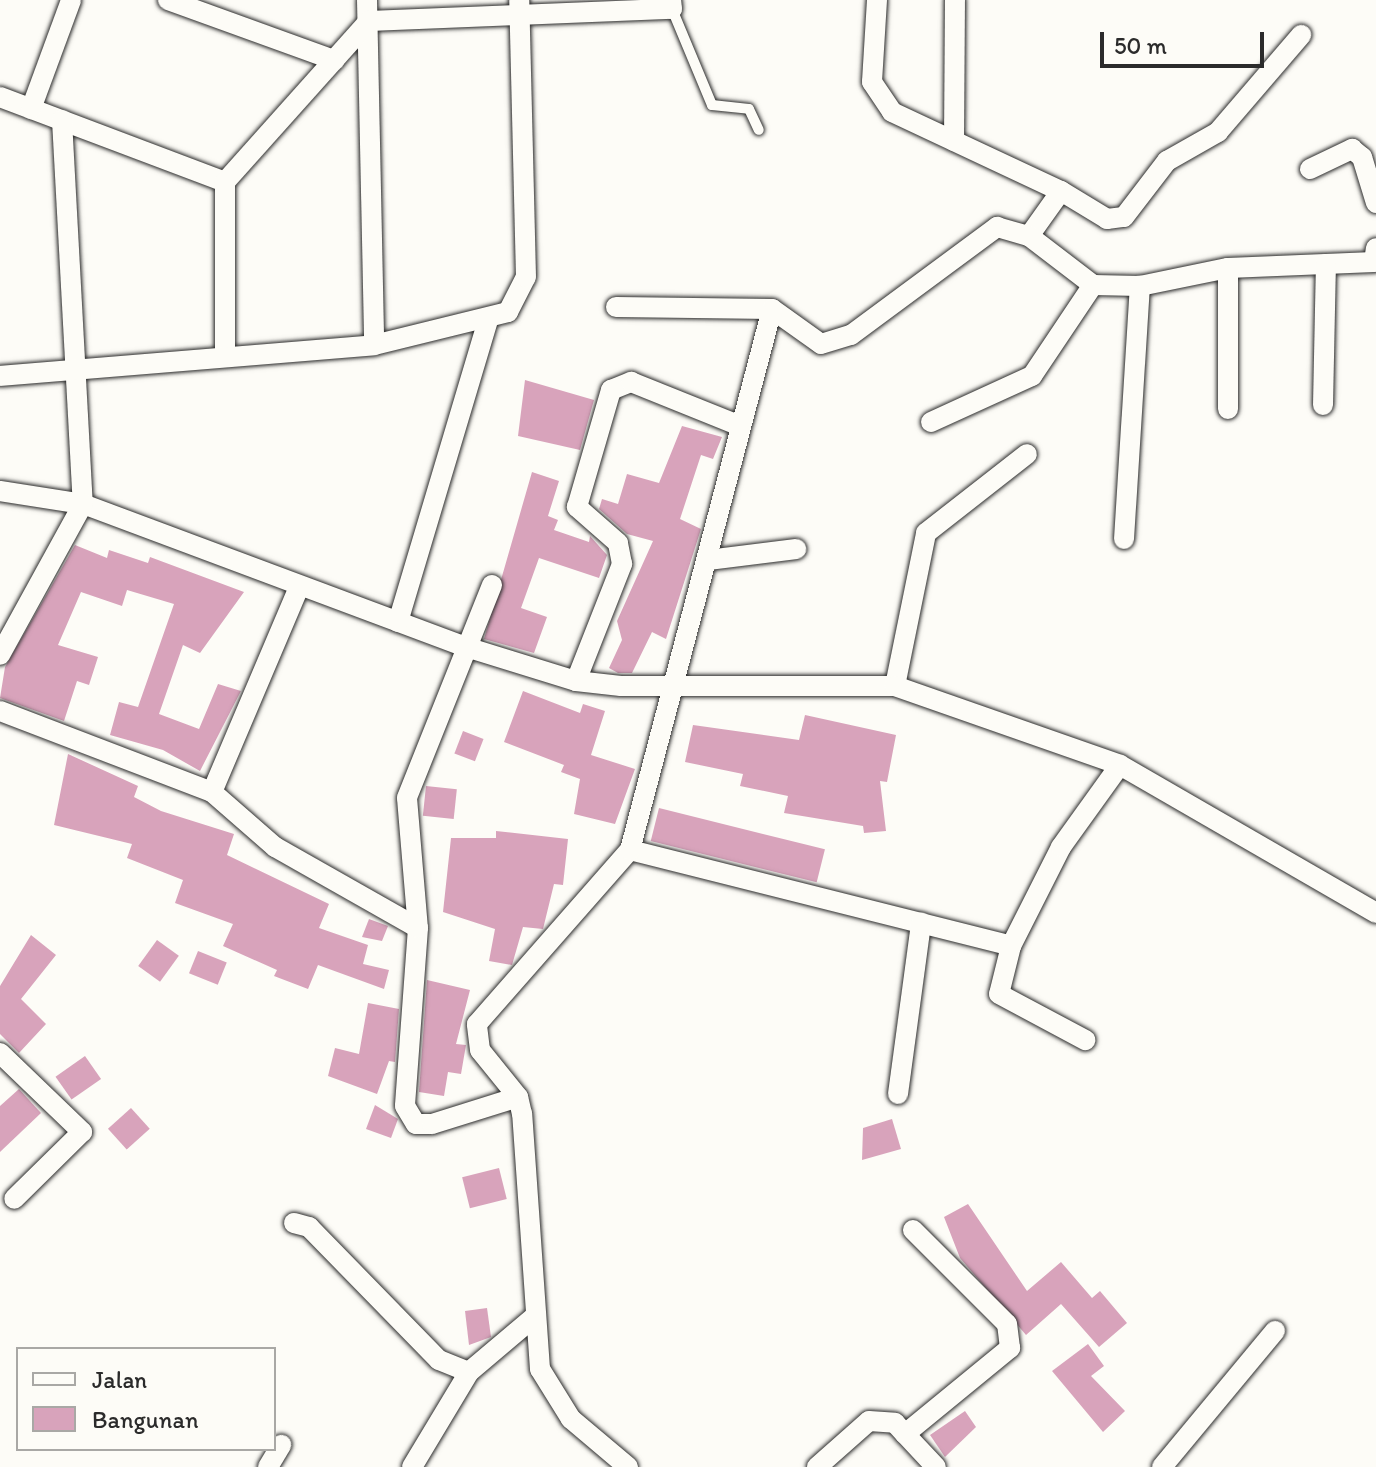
<!DOCTYPE html>
<style>
body{margin:0}
#map{position:relative;width:1376px;height:1467px;overflow:hidden;background:#fdfcf7;font-family:Itim,sans-serif}
div>[style]{position:absolute}
.building>*{inset:0;background:#d8a3bb;transform-origin:0 0}
.roads{filter:drop-shadow(0 0 2px #2b2b2b) drop-shadow(0 0 2px #2b2b2b)}
.lane>*{height:10px;margin:-5px;padding:0 5px;transform-origin:5px;border-radius:5px;background:#fdfcf7}
.street>*{height:20px;margin:-10px;padding:0 10px;transform-origin:10px;border-radius:10px;background:#fdfcf7}
span{translate:-50% -50%;white-space:nowrap;text-align:center;line-height:1.15;-webkit-text-stroke:8px #fdfcf7;paint-order:stroke}
.legend{position:absolute;left:16px;top:1347px;width:260px;height:104px;box-sizing:border-box;background:#fdfcf7;border:2px solid #a9a8a5;margin:0;padding:10px 14px;list-style:none;font-size:24px;color:#2b2b2b}
.legend li{display:flex;align-items:center;gap:16px;height:40px}
.legend b{width:40px;border:2px solid #a9a8a5}
.scale{position:absolute;left:1100px;top:32px;width:164px;height:36px;box-sizing:border-box;border:4px solid #2b2b2b;border-top:0;padding-left:10px;font-size:24px;line-height:28px;white-space:nowrap;color:#2b2b2b;-webkit-text-stroke:6px #fdfcf7;paint-order:stroke}
</style>
<div id="map">
<div class="building">
<i style="clip-path:polygon(525px 380px,594px 400px,580px 450px,518px 436px)"></i>
<i style="clip-path:polygon(682px 426px,722px 437px,713px 459px,701px 455px,680px 519px,701px 529px,666px 639px,652px 632px,632px 673px,618px 673px,609px 668px,622px 640px,617px 621px,653px 541px,627px 534px,599px 509px,602px 499px,618px 504px,627px 474px,659px 483px)"></i>
<i style="clip-path:polygon(532px 472px,559px 481px,548px 516px,558px 520px,554px 530px,589px 542px,590px 536px,607px 555px,599px 578px,539px 558px,521px 608px,547px 617px,534px 653px,484px 639px)"></i>
<i style="clip-path:polygon(75px 545px,107px 558px,109px 550px,148px 563px,150px 557px,244px 592px,200px 653px,183px 645px,159px 714px,199px 729px,218px 684px,241px 691px,200px 771px,163px 750px,110px 735px,119px 702px,138px 707px,174px 604px,127px 590px,122px 606px,81px 592px,58px 645px,98px 657px,89px 685px,77px 681px,64px 721px,0 698px,5px 667px)"></i>
<i style="clip-path:polygon(523px 691px,580px 713px,583px 704px,605px 711px,591px 755px,635px 769px,615px 824px,574px 814px,580px 779px,561px 772px,564px 765px,504px 742px)"></i>
<i style="clip-path:polygon(805px 715px,896px 735px,887px 782px,880px 781px,886px 831px,864px 833px,863px 826px,784px 813px,788px 796px,740px 786px,743px 774px,685px 762px,693px 725px,799px 740px)"></i>
<i style="left:463px;top:731px;width:22px;height:24px;rotate:21deg"></i>
<i style="clip-path:polygon(68px 754px,138px 786px,134px 797px,161px 811px,234px 834px,227px 855px,329px 904px,319px 928px,368px 945px,363px 964px,389px 970px,384px 989px,318px 965px,308px 989px,274px 976px,277px 970px,223px 946px,233px 924px,175px 903px,183px 880px,127px 858px,132px 844px,54px 825px)"></i>
<i style="left:426px;top:786px;width:31px;height:30px;rotate:6deg"></i>
<i style="left:659px;top:808px;width:171px;height:34px;rotate:14deg"></i>
<i style="clip-path:polygon(496px 831px,568px 839px,563px 885px,554px 884px,543px 929px,523px 927px,512px 965px,489px 961px,495px 929px,443px 912px,451px 838px,496px 838px)"></i>
<i style="clip-path:polygon(369px 919px,388px 926px,382px 941px,362px 937px)"></i>
<i style="clip-path:polygon(31px 935px,56px 955px,21px 999px,46px 1024px,19px 1053px,0 1034px,0 986px)"></i>
<i style="left:157px;top:940px;width:27px;height:32px;rotate:36deg"></i>
<i style="left:198px;top:951px;width:31px;height:24px;rotate:22deg"></i>
<i style="clip-path:polygon(427px 980px,470px 990px,456px 1044px,466px 1045px,461px 1074px,448px 1072px,444px 1096px,419px 1092px)"></i>
<i style="clip-path:polygon(368px 1003px,399px 1009px,395px 1062px,389px 1061px,377px 1094px,328px 1076px,335px 1048px,359px 1054px)"></i>
<i style="left:85px;top:1056px;width:28px;height:36px;rotate:55deg"></i>
<i style="clip-path:polygon(19px 1089px,41px 1113px,0 1152px,0 1106px)"></i>
<i style="clip-path:polygon(375px 1105px,398px 1119px,391px 1138px,366px 1129px)"></i>
<i style="left:131px;top:1108px;width:28px;height:31px;rotate:48deg"></i>
<i style="clip-path:polygon(892px 1119px,901px 1149px,862px 1160px,863px 1128px)"></i>
<i style="left:499px;top:1168px;width:32px;height:38px;rotate:76deg"></i>
<i style="clip-path:polygon(968px 1204px,1027px 1291px,1061px 1262px,1092px 1298px,1100px 1291px,1127px 1323px,1099px 1347px,1061px 1304px,1026px 1335px,960px 1258px,944px 1217px)"></i>
<i style="clip-path:polygon(487px 1308px,491px 1337px,469px 1345px,465px 1311px)"></i>
<i style="clip-path:polygon(1088px 1344px,1104px 1366px,1091px 1376px,1125px 1411px,1103px 1432px,1052px 1371px)"></i>
<i style="clip-path:polygon(965px 1411px,976px 1427px,945px 1457px,930px 1435px)"></i>
</div>
<div class="roads">
<div class="lane">
<i style="left:672px;top:9px;width:104px;rotate:67.4deg"></i>
<i style="left:712px;top:105px;width:37px;rotate:6deg"></i>
<i style="left:749px;top:109px;width:23px;rotate:65deg"></i>
</div>
<div class="street">
<i style="left:168px;top:0;width:177px;rotate:19.9deg"></i>
<i style="left:367px;top:0;width:345px;rotate:88.8deg"></i>
<i style="left:877px;top:0;width:82px;rotate:93.5deg"></i>
<i style="left:872px;top:82px;width:36px;rotate:56deg"></i>
<i style="left:892px;top:112px;width:187px;rotate:25.1deg"></i>
<i style="left:0;top:97px;width:241px;rotate:20.7deg"></i>
<i style="left:225px;top:182px;width:216px;rotate:-48.2deg"></i>
<i style="left:369px;top:21px;width:303px;rotate:-2.3deg"></i>
<i style="left:672px;top:9px;width:9px;rotate:-96deg"></i>
<i style="left:31px;top:109px;width:116px;rotate:-69.8deg"></i>
<i style="left:62px;top:120px;width:385px;rotate:86.9deg"></i>
<i style="left:83px;top:504px;width:409px;rotate:20.5deg"></i>
<i style="left:466px;top:647px;width:115px;rotate:17.2deg"></i>
<i style="left:576px;top:681px;width:45px;rotate:6.3deg"></i>
<i style="left:621px;top:686px;width:274px"></i>
<i style="left:895px;top:686px;width:156px;rotate:-78.5deg"></i>
<i style="left:926px;top:533px;width:128px;rotate:-38deg"></i>
<i style="left:954px;top:141px;width:141px;rotate:-89.6deg"></i>
<i style="left:1310px;top:169px;width:47px;rotate:-25.5deg"></i>
<i style="left:1352px;top:149px;width:13px;rotate:39deg"></i>
<i style="left:1362px;top:157px;width:48px;rotate:73.1deg"></i>
<i style="left:225px;top:182px;width:175px;rotate:90deg"></i>
<i style="left:1029px;top:236px;width:55px;rotate:-54.6deg"></i>
<i style="left:1061px;top:191px;width:54px;rotate:31.3deg"></i>
<i style="left:1107px;top:219px;width:17px;rotate:-7deg"></i>
<i style="left:1124px;top:217px;width:71px;rotate:-52.5deg"></i>
<i style="left:1167px;top:161px;width:59px;rotate:-29.6deg"></i>
<i style="left:1218px;top:132px;width:128px;rotate:-49.4deg"></i>
<i style="left:1228px;top:268px;width:141px;rotate:90deg"></i>
<i style="left:616px;top:307px;width:156px;rotate:0.7deg"></i>
<i style="left:772px;top:309px;width:60px;rotate:35.5deg"></i>
<i style="left:821px;top:344px;width:31px;rotate:-17deg"></i>
<i style="left:851px;top:335px;width:182px;rotate:-36.5deg"></i>
<i style="left:997px;top:227px;width:33px;rotate:16deg"></i>
<i style="left:1029px;top:236px;width:81px;rotate:37.4deg"></i>
<i style="left:1093px;top:285px;width:47px;rotate:1.2deg"></i>
<i style="left:1140px;top:286px;width:90px;rotate:-11.6deg"></i>
<i style="left:1228px;top:268px;width:146px;rotate:-2.4deg"></i>
<i style="left:1374px;top:262px;width:14px;rotate:-82deg"></i>
<i style="left:0;top:376px;width:375px;rotate:-4.7deg"></i>
<i style="left:374px;top:345px;width:138px;rotate:-13.8deg"></i>
<i style="left:508px;top:312px;width:39px;rotate:-63deg"></i>
<i style="left:526px;top:277px;width:277px;rotate:-91.4deg"></i>
<i style="left:1323px;top:405px;width:141px;rotate:-88.8deg"></i>
<i style="left:931px;top:422px;width:111px;rotate:-24.5deg"></i>
<i style="left:1032px;top:376px;width:110px;rotate:-56.2deg"></i>
<i style="left:0;top:491px;width:84px;rotate:8.9deg"></i>
<i style="left:83px;top:504px;width:172px;rotate:118.8deg"></i>
<i style="left:1124px;top:539px;width:254px;rotate:-86.4deg"></i>
<i style="left:708px;top:560px;width:89px;rotate:-7.1deg"></i>
<i style="left:492px;top:585px;width:229px;rotate:111.8deg"></i>
<i style="left:407px;top:798px;width:130px;rotate:85.2deg"></i>
<i style="left:418px;top:928px;width:178px;rotate:94.2deg"></i>
<i style="left:405px;top:1106px;width:21px;rotate:59deg"></i>
<i style="left:416px;top:1124px;width:16px"></i>
<i style="left:432px;top:1124px;width:90px;rotate:-17.4deg"></i>
<i style="left:398px;top:622px;width:314px;rotate:-73.4deg"></i>
<i style="left:576px;top:681px;width:126px;rotate:-68.5deg"></i>
<i style="left:622px;top:564px;width:21px;rotate:-101deg"></i>
<i style="left:618px;top:543px;width:55px;rotate:-138.7deg"></i>
<i style="left:577px;top:507px;width:122px;rotate:-73.8deg"></i>
<i style="left:611px;top:390px;width:22px;rotate:-22deg"></i>
<i style="left:631px;top:382px;width:115px;rotate:21.9deg"></i>
<i style="left:895px;top:686px;width:238px;rotate:19.3deg"></i>
<i style="left:1120px;top:765px;width:296px;rotate:30deg"></i>
<i style="left:0;top:711px;width:227px;rotate:20.9deg"></i>
<i style="left:212px;top:792px;width:84px;rotate:41.1deg"></i>
<i style="left:275px;top:847px;width:164px;rotate:29.5deg"></i>
<i style="left:212px;top:792px;width:223px;rotate:-67deg"></i>
<i style="left:630px;top:850px;width:393px;rotate:14.1deg"></i>
<i style="left:1011px;top:946px;width:111px;rotate:-63.2deg"></i>
<i style="left:1061px;top:847px;width:101px;rotate:-54.3deg"></i>
<i style="left:1011px;top:946px;width:49px;rotate:104deg"></i>
<i style="left:999px;top:994px;width:98px;rotate:28.1deg"></i>
<i style="left:0;top:1053px;width:114px;rotate:43.9deg"></i>
<i style="left:82px;top:1132px;width:95px;rotate:135.4deg"></i>
<i style="left:898px;top:1094px;width:173px;rotate:-82.3deg"></i>
<i style="left:294px;top:1223px;width:16px;rotate:15deg"></i>
<i style="left:309px;top:1227px;width:186px;rotate:45.7deg"></i>
<i style="left:439px;top:1360px;width:32px;rotate:22deg"></i>
<i style="left:905px;top:1434px;width:45px;rotate:46.8deg"></i>
<i style="left:268px;top:1467px;width:26px;rotate:-59deg"></i>
<i style="left:412px;top:1467px;width:111px;rotate:-59deg"></i>
<i style="left:469px;top:1372px;width:85px;rotate:-40.2deg"></i>
<i style="left:628px;top:1467px;width:75px;rotate:-139.9deg"></i>
<i style="left:571px;top:1419px;width:59px;rotate:-121.8deg"></i>
<i style="left:540px;top:1369px;width:256px;rotate:-94deg"></i>
<i style="left:522px;top:1114px;width:17px;rotate:-103deg"></i>
<i style="left:518px;top:1097px;width:60px;rotate:-129deg"></i>
<i style="left:480px;top:1050px;width:26px;rotate:-97deg"></i>
<i style="left:477px;top:1024px;width:232px;rotate:-48.7deg"></i>
<i style="left:630px;top:850px;width:559px;rotate:-75.29deg"></i>
<i style="left:817px;top:1467px;width:69px;rotate:-41.5deg"></i>
<i style="left:869px;top:1421px;width:26px;rotate:4deg"></i>
<i style="left:895px;top:1423px;width:15px;rotate:48deg"></i>
<i style="left:905px;top:1434px;width:136px;rotate:-39.3deg"></i>
<i style="left:1010px;top:1348px;width:24px;rotate:-97deg"></i>
<i style="left:1007px;top:1324px;width:133px;rotate:-135deg"></i>
<i style="left:1162px;top:1467px;width:177px;rotate:-50.3deg"></i>
</div>
</div>
<ul class="legend">
<li><b style="height:10px;background:#fdfcf7"></b>Jalan</li>
<li><b style="height:22px;background:#d8a3bb"></b>Bangunan</li>
</ul>
<div class="scale">50 m</div>
</div>
